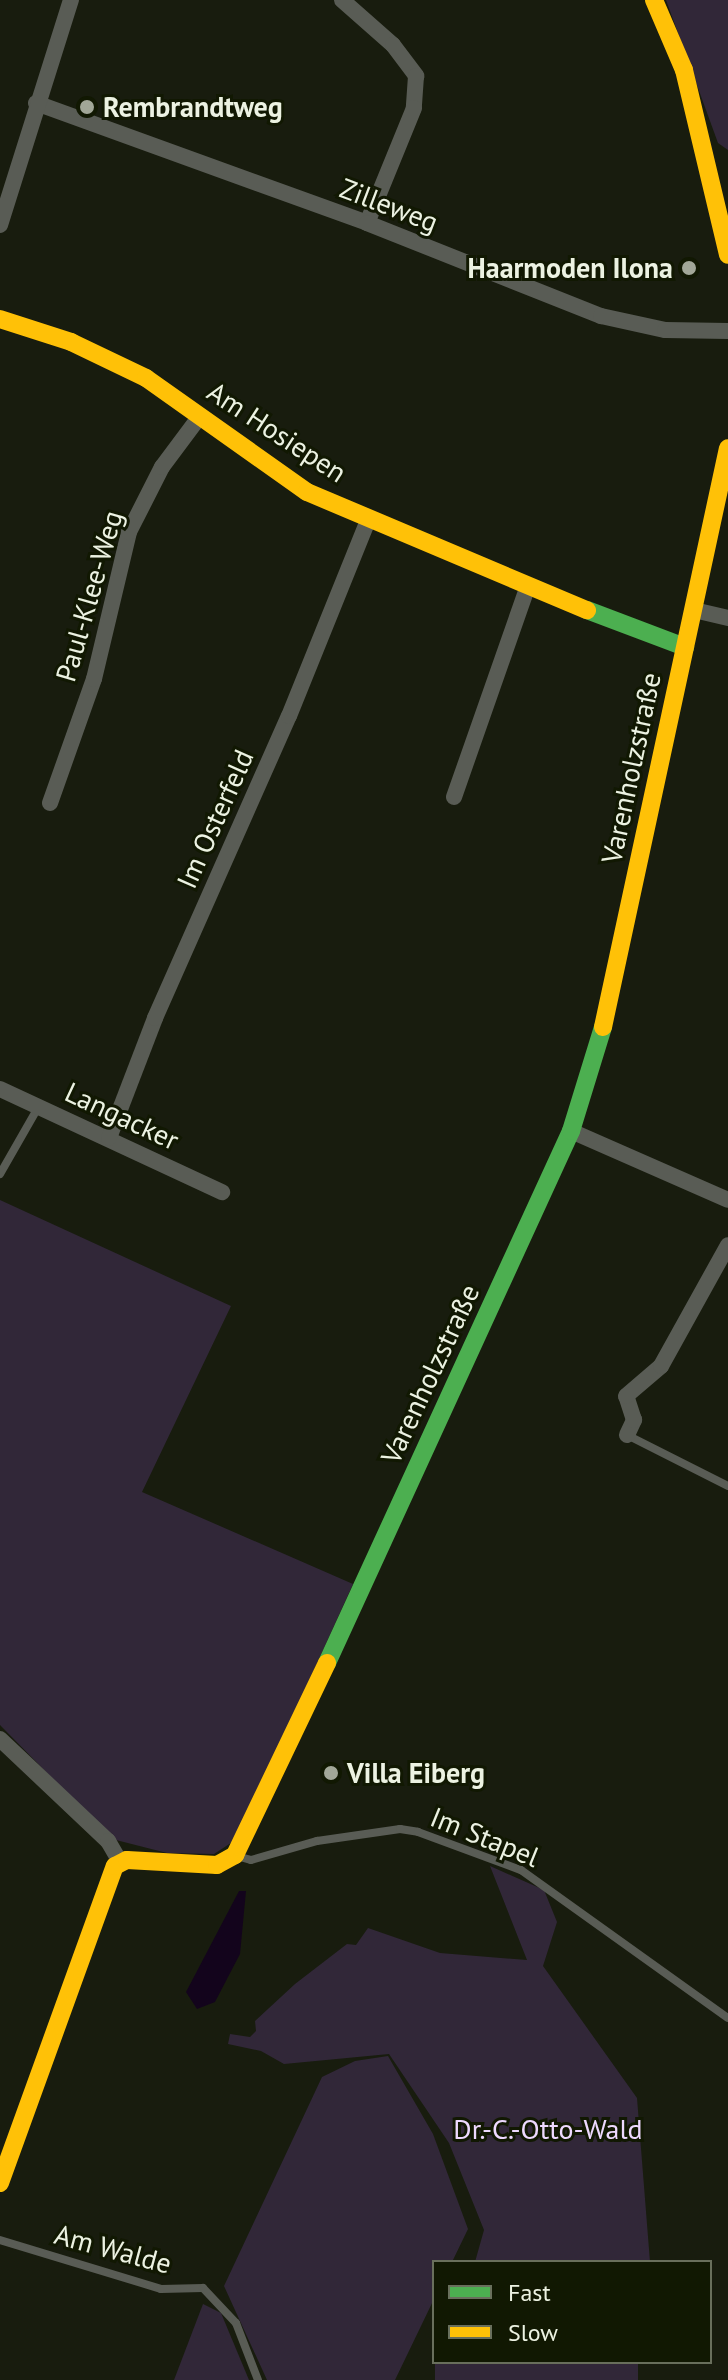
<!DOCTYPE html>
<meta charset="utf-8">
<style>
body{margin:0}
#map{position:relative;width:728px;height:2380px;overflow:hidden;background:#181c0e;font-family:"PT Sans",sans-serif}
div>[style]{position:absolute}
.green>*{inset:0;background:#312738;transform-origin:0 0}
.water>*{inset:0;background:#13041c}
.lane>*{height:8px;margin:-4px;padding:0 4px;transform-origin:4px;border-radius:4px;background:#595c55}
.street>*{height:16px;margin:-8px;padding:0 8px;transform-origin:8px;border-radius:8px;background:#595c55}
.fast>*{height:18px;margin:-9px;padding:0 9px;transform-origin:9px;border-radius:9px;background:#4caf50}
.slow>*{height:18px;margin:-9px;padding:0 9px;transform-origin:9px;border-radius:9px;background:#ffc107}
.dots>*{width:22px;height:22px;translate:-50% -50%;box-sizing:border-box;border:4px solid #111802;border-radius:50%}
span{translate:-50% -50%;white-space:nowrap;text-align:center;line-height:1.15;-webkit-text-stroke:6px #111802;paint-order:stroke}
.poi-label{font-size:28px;color:#ecf2e2;font-weight:700}
.left{translate:0 -50%;text-align:left}
.right{translate:-100% -50%;text-align:right}
.street-label{font-size:28px;color:#ecf2e2}
.park-label{font-size:28px;color:#eed9ff}
.legend{position:absolute;left:432px;top:2260px;width:280px;height:104px;box-sizing:border-box;background:#111802;border:2px solid #696f5c;margin:0;padding:10px 14px;list-style:none;font-size:24px;color:#ecf2e2}
.legend li{display:flex;align-items:center;gap:16px;height:40px}
.legend b{width:40px;border:2px solid #696f5c}
</style>
<div id="map">
<div class="green">
<i style="clip-path:polygon(666px 0,728px 0,728px 150px,718px 143px)"></i>
<i style="clip-path:polygon(0 1200px,231px 1306px,142px 1492px,353px 1584px,237px 1839px,214px 1854px,167px 1853px,112px 1839px,0 1725px)"></i>
<i style="clip-path:polygon(490px 1866px,544px 1890px,557px 1922px,543px 1966px,637px 2098px,650px 2262px,475px 2262px,484px 2230px,449px 2143px,389px 2054px,284px 2064px,261px 2051px,228px 2044px,230px 2034px,250px 2037px,256px 2031px,255px 2021px,295px 1984px,347px 1944px,356px 1945px,368px 1928px,440px 1953px,527px 1960px)"></i>
<i style="clip-path:polygon(388px 2056px,433px 2134px,468px 2229px,452px 2262px,434px 2262px,434px 2299px,395px 2380px,267px 2380px,224px 2286px,322px 2077px,355px 2061px)"></i>
<i style="clip-path:polygon(203px 2304px,221px 2313px,249px 2380px,174px 2380px)"></i>
<i style="left:435px;top:2362px;width:203px;height:20px"></i>
</div>
<div class="water">
<i style="clip-path:polygon(239px 1891px,246px 1891px,240px 1954px,215px 2002px,197px 2009px,186px 1992px)"></i>
</div>
<div class="lane">
<i style="left:0;top:1174px;width:78px;rotate:-60.2deg"></i>
<i style="left:627px;top:1435px;width:113px;rotate:26.8deg"></i>
<i style="left:240px;top:1857px;width:11px;rotate:15deg"></i>
<i style="left:251px;top:1860px;width:69px;rotate:-16.1deg"></i>
<i style="left:317px;top:1841px;width:84px;rotate:-8.2deg"></i>
<i style="left:400px;top:1829px;width:18px;rotate:9deg"></i>
<i style="left:418px;top:1832px;width:110px;rotate:20.3deg"></i>
<i style="left:521px;top:1870px;width:254px;rotate:35.6deg"></i>
<i style="left:0;top:2240px;width:168px;rotate:16.9deg"></i>
<i style="left:161px;top:2289px;width:42px;rotate:-1.4deg"></i>
<i style="left:203px;top:2288px;width:48px;rotate:46.7deg"></i>
<i style="left:236px;top:2323px;width:61px;rotate:68.9deg"></i>
</div>
<div class="street">
<i style="left:342px;top:0;width:68px;rotate:41.4deg"></i>
<i style="left:393px;top:45px;width:39px;rotate:53deg"></i>
<i style="left:416px;top:76px;width:32px;rotate:94deg"></i>
<i style="left:414px;top:108px;width:124px;rotate:112.2deg"></i>
<i style="left:36px;top:103px;width:352px;rotate:19.9deg"></i>
<i style="left:367px;top:223px;width:252px;rotate:21.7deg"></i>
<i style="left:601px;top:316px;width:66px;rotate:12.3deg"></i>
<i style="left:665px;top:330px;width:63px;rotate:0.9deg"></i>
<i style="left:0;top:225px;width:236px;rotate:-72.5deg"></i>
<i style="left:694px;top:610px;width:35px;rotate:13deg"></i>
<i style="left:454px;top:797px;width:221px;rotate:-70.7deg"></i>
<i style="left:50px;top:803px;width:132px;rotate:-70.5deg"></i>
<i style="left:94px;top:679px;width:151px;rotate:-76.6deg"></i>
<i style="left:129px;top:532px;width:73px;rotate:-63.1deg"></i>
<i style="left:162px;top:467px;width:64px;rotate:-53.3deg"></i>
<i style="left:0;top:1089px;width:245px;rotate:24.9deg"></i>
<i style="left:571px;top:1131px;width:171px;rotate:23.7deg"></i>
<i style="left:109px;top:1138px;width:129px;rotate:-69deg"></i>
<i style="left:155px;top:1018px;width:330px;rotate:-66.1deg"></i>
<i style="left:289px;top:716px;width:211px;rotate:-68deg"></i>
<i style="left:627px;top:1435px;width:17px;rotate:-65deg"></i>
<i style="left:634px;top:1420px;width:25px;rotate:-108deg"></i>
<i style="left:626px;top:1396px;width:46px;rotate:-40.6deg"></i>
<i style="left:661px;top:1366px;width:138px;rotate:-61deg"></i>
<i style="left:0;top:1739px;width:149px;rotate:43.4deg"></i>
<i style="left:108px;top:1841px;width:24px;rotate:60deg"></i>
</div>
<div class="fast">
<i style="left:587px;top:610px;width:105px;rotate:20.7deg"></i>
<i style="left:327px;top:1663px;width:585px;rotate:-65.36deg"></i>
<i style="left:571px;top:1131px;width:109px;rotate:-72.9deg"></i>
</div>
<div class="slow">
<i style="left:654px;top:0;width:76px;rotate:66.8deg"></i>
<i style="left:684px;top:70px;width:190px;rotate:76.6deg"></i>
<i style="left:0;top:319px;width:75px;rotate:17.9deg"></i>
<i style="left:71px;top:342px;width:83px;rotate:25.6deg"></i>
<i style="left:146px;top:378px;width:197px;rotate:35.3deg"></i>
<i style="left:307px;top:492px;width:304px;rotate:22.9deg"></i>
<i style="left:603px;top:1027px;width:592px;rotate:-77.82deg"></i>
<i style="left:0;top:2183px;width:337px;rotate:-70.1deg"></i>
<i style="left:115px;top:1866px;width:13px;rotate:-27deg"></i>
<i style="left:127px;top:1860px;width:90px;rotate:3.2deg"></i>
<i style="left:217px;top:1865px;width:21px;rotate:-29deg"></i>
<i style="left:235px;top:1855px;width:213px;rotate:-64.4deg"></i>
</div>
<div class="dots">
<i style="left:87px;top:107px;background:#a2a798"></i>
<i style="left:689px;top:268px;background:#a2a798"></i>
<i style="left:331px;top:1773px;background:#a2a798"></i>
</div>
<div class="poi-label">
<span class="left" style="left:103px;top:107px">Rembrandtweg</span>
<span class="right" style="left:673px;top:268px">Haarmoden Ilona</span>
<span class="left" style="left:347px;top:1773px">Villa Eiberg</span>
</div>
<div class="street-label">
<span style="left:389px;top:205px;rotate:21deg">Zilleweg</span>
<span style="left:277px;top:432px;rotate:33deg">Am Hosiepen</span>
<span style="left:89px;top:596px;rotate:-74deg">Paul-Klee-Weg</span>
<span style="left:631px;top:768px;rotate:-78deg">Varenholzstraße</span>
<span style="left:215px;top:819px;rotate:-66deg">Im Osterfeld</span>
<span style="left:122px;top:1116px;rotate:25deg">Langacker</span>
<span style="left:430px;top:1374px;rotate:-65deg">Varenholzstraße</span>
<span style="left:485px;top:1837px;rotate:22deg">Im Stapel</span>
<span style="left:113px;top:2249px;rotate:15deg">Am Walde</span>
</div>
<div class="park-label">
<span style="left:548px;top:2129px">Dr.-C.-Otto-Wald</span>
</div>
<ul class="legend">
<li><b style="height:10px;background:#4caf50"></b>Fast</li>
<li><b style="height:10px;background:#ffc107"></b>Slow</li>
</ul>
</div>
